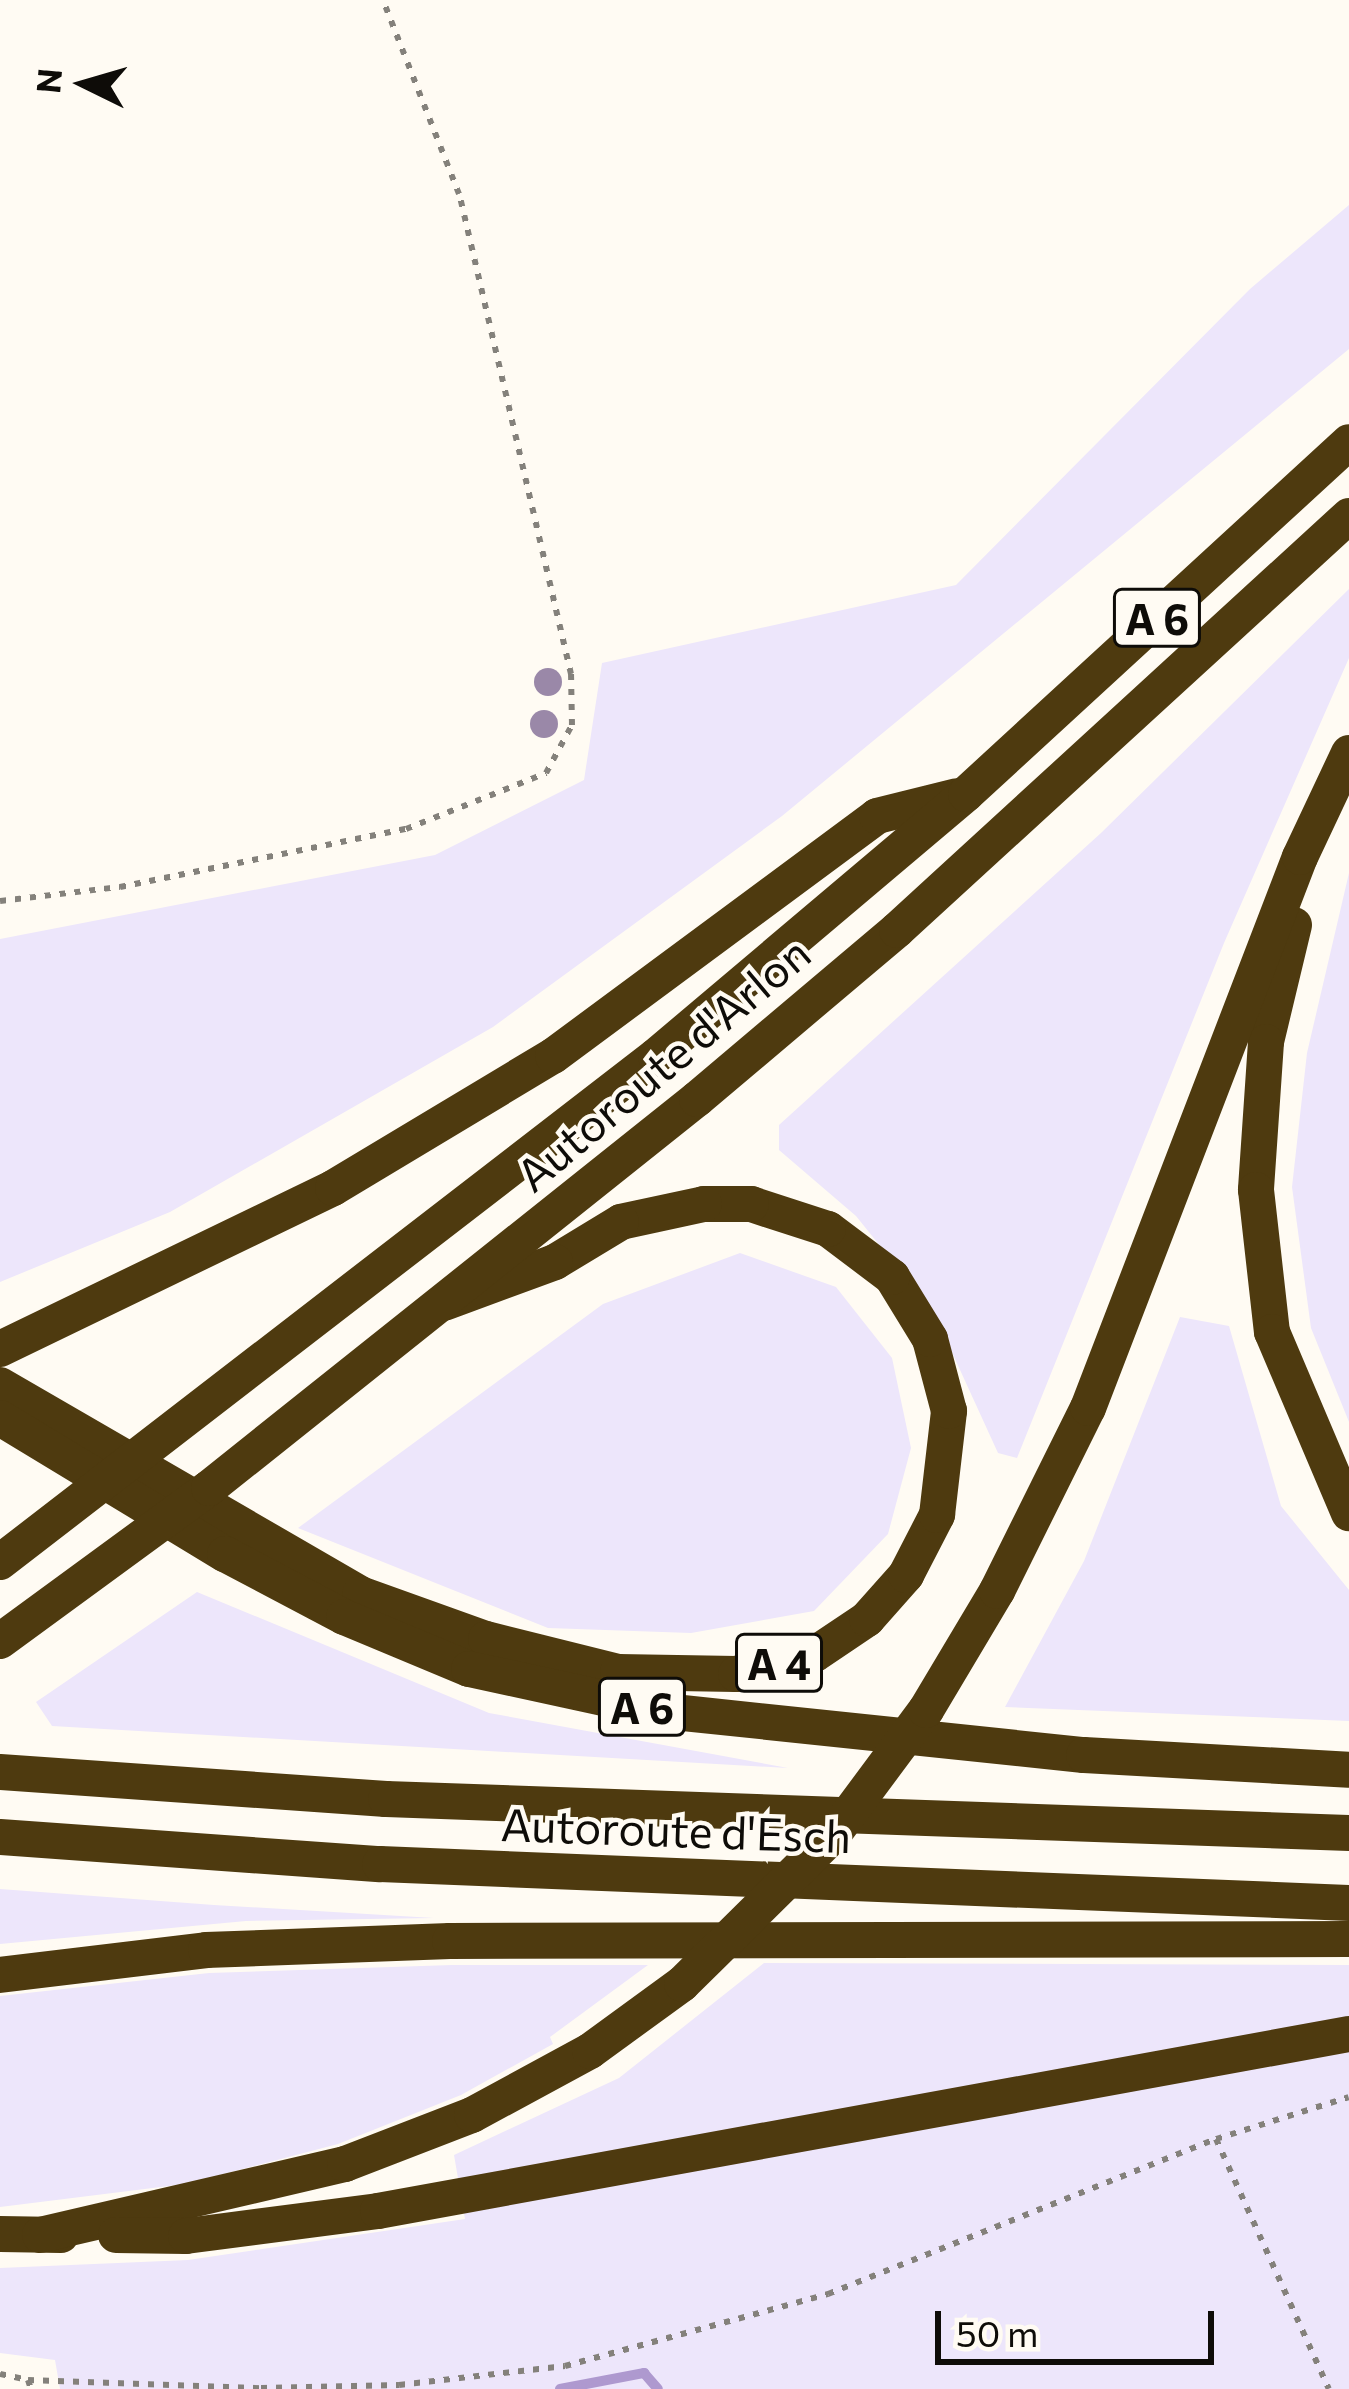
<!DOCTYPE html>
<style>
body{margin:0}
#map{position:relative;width:1349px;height:2389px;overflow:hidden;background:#fffbf3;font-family:Commissioner,sans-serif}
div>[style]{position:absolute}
.green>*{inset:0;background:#ede6fb}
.stream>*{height:10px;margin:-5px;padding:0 5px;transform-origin:5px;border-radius:5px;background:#ae99cf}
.path>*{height:6px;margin-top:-3px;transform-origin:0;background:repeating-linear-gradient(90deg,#84817b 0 6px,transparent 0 15px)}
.highway>*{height:36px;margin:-18px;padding:0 18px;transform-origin:18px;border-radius:18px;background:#4e3a0f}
.trees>*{width:28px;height:28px;margin:-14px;border-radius:50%;background:#9a88a8}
span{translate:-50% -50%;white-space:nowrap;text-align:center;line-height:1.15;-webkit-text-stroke:9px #fffbf3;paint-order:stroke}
.shield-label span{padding:3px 9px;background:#fffbf3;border:3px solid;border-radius:9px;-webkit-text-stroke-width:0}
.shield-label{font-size:42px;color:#0e0c08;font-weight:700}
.street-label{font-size:45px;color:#0e0c08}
.north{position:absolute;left:24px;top:24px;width:120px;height:120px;-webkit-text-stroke:9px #fffbf3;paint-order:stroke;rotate:275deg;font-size:33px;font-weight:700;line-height:48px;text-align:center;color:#0e0c08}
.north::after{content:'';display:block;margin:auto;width:42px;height:54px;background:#0e0c08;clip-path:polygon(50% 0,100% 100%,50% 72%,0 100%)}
.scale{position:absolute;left:935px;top:2311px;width:279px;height:54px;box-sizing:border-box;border:6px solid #0e0c08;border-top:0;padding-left:15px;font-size:36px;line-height:42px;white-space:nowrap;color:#0e0c08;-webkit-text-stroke:9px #fffbf3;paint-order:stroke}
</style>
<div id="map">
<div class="green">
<i style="clip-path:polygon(1349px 205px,1349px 349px,782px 816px,493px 1027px,170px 1212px,0 1282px,0 939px,435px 855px,584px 780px,602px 663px,956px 585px,1250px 289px)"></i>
<i style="clip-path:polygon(1349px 589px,1349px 658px,1224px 943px,1017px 1458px,998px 1453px,934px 1313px,856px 1216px,779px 1150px,779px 1125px,1101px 833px)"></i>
<i style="clip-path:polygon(1349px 873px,1349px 1422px,1311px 1328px,1292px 1187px,1307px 1053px)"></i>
<i style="clip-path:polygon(740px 1253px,836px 1287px,892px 1358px,911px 1448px,888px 1534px,814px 1611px,691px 1633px,548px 1628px,298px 1528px,603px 1304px)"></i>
<i style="clip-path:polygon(1180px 1317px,1229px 1326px,1281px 1506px,1349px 1590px,1349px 1721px,1005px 1707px,1084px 1561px)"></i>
<i style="clip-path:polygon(197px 1592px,489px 1713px,788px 1768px,52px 1726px,36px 1702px)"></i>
<i style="clip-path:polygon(0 1889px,214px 1905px,434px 1918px,246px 1921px,0 1944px)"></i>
<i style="clip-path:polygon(764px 1963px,1349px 1965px,1349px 2389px,60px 2389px,55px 2360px,0 2353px,0 2268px,188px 2260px,465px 2219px,454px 2155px,619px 2078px)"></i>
<i style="clip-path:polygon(452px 1965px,648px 1965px,550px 2037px,553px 2044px,461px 2095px,338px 2144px,185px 2184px,0 2207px,0 1996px,209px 1973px)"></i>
</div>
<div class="stream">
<i style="left:560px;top:2389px;width:86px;rotate:-10.8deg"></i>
<i style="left:644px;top:2373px;width:21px;rotate:49deg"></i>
</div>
<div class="path">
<i style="left:0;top:901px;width:121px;rotate:-6.7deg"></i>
<i style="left:120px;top:887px;width:292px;rotate:-11.5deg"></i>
<i style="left:406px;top:829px;width:151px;rotate:-21.8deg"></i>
<i style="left:546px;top:773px;width:55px;rotate:-61.6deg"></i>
<i style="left:572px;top:725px;width:51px;rotate:-91.1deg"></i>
<i style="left:571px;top:674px;width:493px;rotate:-103.1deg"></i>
<i style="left:459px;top:194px;width:208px;rotate:-111.4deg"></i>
<i style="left:1216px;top:2139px;width:274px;rotate:65.7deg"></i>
<i style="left:0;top:2374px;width:29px;rotate:12deg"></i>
<i style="left:28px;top:2380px;width:9px;rotate:72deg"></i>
<i style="left:28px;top:2380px;width:233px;rotate:2deg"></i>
<i style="left:261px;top:2388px;width:138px;rotate:-1.2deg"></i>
<i style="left:399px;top:2385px;width:167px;rotate:-6.5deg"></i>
<i style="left:565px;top:2366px;width:273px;rotate:-15.3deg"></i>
<i style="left:828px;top:2294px;width:418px;rotate:-21.8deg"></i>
<i style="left:1216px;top:2139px;width:139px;rotate:-17.5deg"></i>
</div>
<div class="highway">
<i style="left:1294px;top:925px;width:120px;rotate:103.5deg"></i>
<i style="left:1266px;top:1042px;width:148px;rotate:93.9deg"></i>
<i style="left:1256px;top:1190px;width:143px;rotate:83.6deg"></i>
<i style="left:1272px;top:1332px;width:197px;rotate:67deg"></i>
<i style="left:0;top:1349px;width:370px;rotate:-25.8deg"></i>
<i style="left:333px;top:1188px;width:257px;rotate:-31deg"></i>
<i style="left:553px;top:1056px;width:403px;rotate:-36.5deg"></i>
<i style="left:877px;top:816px;width:82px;rotate:-14deg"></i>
<i style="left:0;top:1385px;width:416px;rotate:30.1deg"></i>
<i style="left:360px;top:1594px;width:134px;rotate:19.7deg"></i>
<i style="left:486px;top:1639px;width:136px;rotate:14deg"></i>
<i style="left:618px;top:1672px;width:118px;rotate:1deg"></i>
<i style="left:736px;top:1674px;width:81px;rotate:-14.2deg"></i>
<i style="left:815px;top:1654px;width:63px;rotate:-33.9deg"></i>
<i style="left:867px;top:1619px;width:59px;rotate:-48.4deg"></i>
<i style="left:906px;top:1575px;width:68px;rotate:-62.7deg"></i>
<i style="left:937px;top:1515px;width:105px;rotate:-83.4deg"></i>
<i style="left:949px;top:1411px;width:74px;rotate:-104.8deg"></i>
<i style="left:930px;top:1339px;width:73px;rotate:-121.5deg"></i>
<i style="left:892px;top:1277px;width:80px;rotate:-143.1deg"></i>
<i style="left:828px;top:1229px;width:81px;rotate:-162deg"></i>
<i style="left:751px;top:1204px;width:47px;rotate:180deg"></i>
<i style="left:704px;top:1204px;width:85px;rotate:167.8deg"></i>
<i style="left:621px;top:1222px;width:77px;rotate:148.8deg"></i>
<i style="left:555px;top:1262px;width:118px;rotate:159.7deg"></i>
<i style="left:0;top:1418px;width:263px;rotate:31.2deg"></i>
<i style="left:225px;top:1554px;width:135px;rotate:27.9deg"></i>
<i style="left:344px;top:1617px;width:135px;rotate:22.6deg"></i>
<i style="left:469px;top:1669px;width:199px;rotate:12.2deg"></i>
<i style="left:664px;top:1711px;width:422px;rotate:6deg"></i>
<i style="left:1084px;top:1755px;width:265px;rotate:3.2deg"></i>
<i style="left:0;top:1562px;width:828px;rotate:-37.64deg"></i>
<i style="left:656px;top:1056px;width:406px;rotate:-40.2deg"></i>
<i style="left:966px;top:794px;width:520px;rotate:-42.58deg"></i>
<i style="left:0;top:1641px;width:259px;rotate:-36.2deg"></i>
<i style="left:209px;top:1488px;width:624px;rotate:-38.56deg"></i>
<i style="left:697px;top:1099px;width:262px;rotate:-40.2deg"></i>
<i style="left:897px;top:930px;width:613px;rotate:-42.49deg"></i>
<i style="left:0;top:1772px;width:387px;rotate:4deg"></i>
<i style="left:386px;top:1799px;width:964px;rotate:2.02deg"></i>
<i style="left:0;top:1837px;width:381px;rotate:4.1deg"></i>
<i style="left:380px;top:1864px;width:970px;rotate:2.3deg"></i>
<i style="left:0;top:1975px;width:208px;rotate:-6.9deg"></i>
<i style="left:206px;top:1950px;width:244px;rotate:-2.1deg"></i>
<i style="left:450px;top:1941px;width:899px;rotate:-0.13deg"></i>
<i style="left:0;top:2234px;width:61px;rotate:0.9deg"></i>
<i style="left:40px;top:2235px;width:313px;rotate:-13.1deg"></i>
<i style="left:345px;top:2164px;width:136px;rotate:-21.1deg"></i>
<i style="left:472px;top:2115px;width:134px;rotate:-28.5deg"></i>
<i style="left:590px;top:2051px;width:114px;rotate:-36.1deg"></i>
<i style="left:682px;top:1984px;width:212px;rotate:-44.6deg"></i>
<i style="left:833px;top:1835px;width:156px;rotate:-53.4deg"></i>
<i style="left:926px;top:1710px;width:139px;rotate:-59.2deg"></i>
<i style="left:997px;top:1591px;width:204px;rotate:-63.6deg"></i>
<i style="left:1088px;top:1408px;width:590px;rotate:-68.96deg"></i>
<i style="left:1300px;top:857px;width:115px;rotate:-64.8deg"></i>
<i style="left:116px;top:2235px;width:70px;rotate:0.8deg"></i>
<i style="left:186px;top:2236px;width:194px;rotate:-7.4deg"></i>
<i style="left:378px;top:2211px;width:987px;rotate:-10.33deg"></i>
</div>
<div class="trees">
<i style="left:548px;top:682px"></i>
<i style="left:544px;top:724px"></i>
</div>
<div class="shield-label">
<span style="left:1157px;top:618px">A 6</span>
<span style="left:779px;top:1663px">A 4</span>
<span style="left:642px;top:1707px">A 6</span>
</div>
<div class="street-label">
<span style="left:662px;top:1063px;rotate:-40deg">Autoroute d'Arlon</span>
<span style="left:676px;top:1829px;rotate:2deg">Autoroute d'Esch</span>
</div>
<div class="north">N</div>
<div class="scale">50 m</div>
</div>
